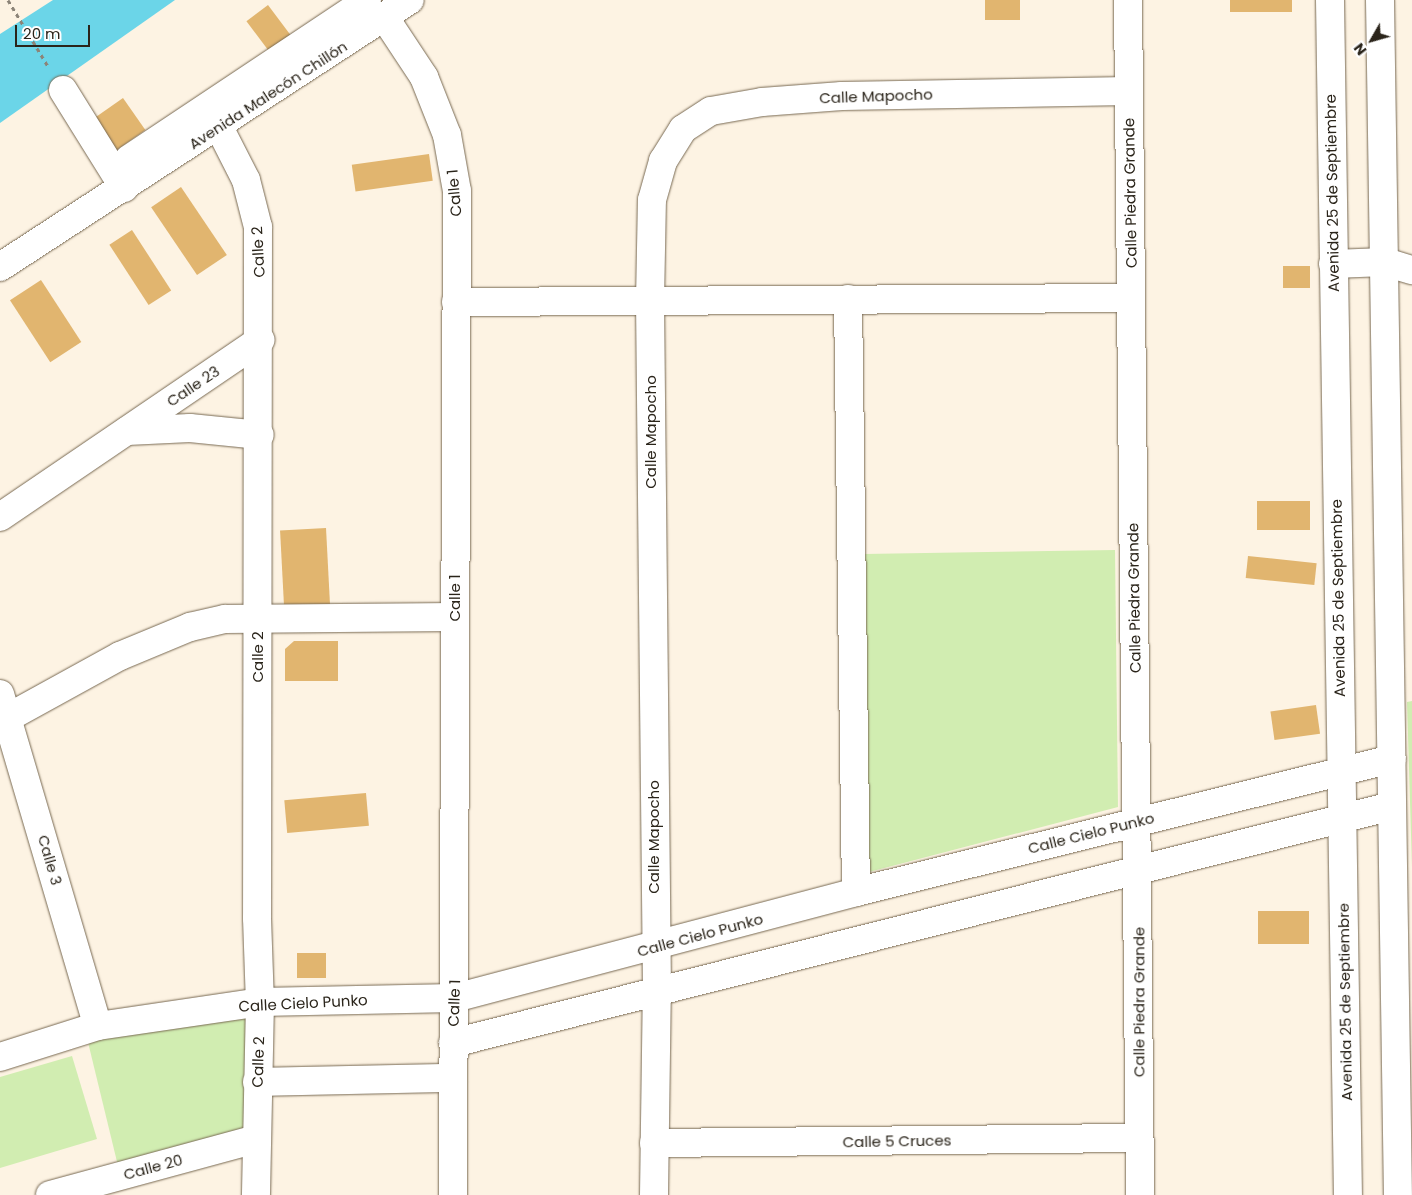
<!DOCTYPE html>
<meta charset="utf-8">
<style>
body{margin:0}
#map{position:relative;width:1412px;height:1195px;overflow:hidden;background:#fdf3e3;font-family:Poppins,sans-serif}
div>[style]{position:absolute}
.green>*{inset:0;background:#d1edb1}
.water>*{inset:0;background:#6bd5e8}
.building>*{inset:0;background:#e1b56f;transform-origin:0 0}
.path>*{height:3px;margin-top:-1.5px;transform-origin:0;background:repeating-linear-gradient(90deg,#8c8478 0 4px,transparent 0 8px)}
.roads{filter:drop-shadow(0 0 1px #786952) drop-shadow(0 0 1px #786952)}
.street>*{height:28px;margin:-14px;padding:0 14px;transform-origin:14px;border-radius:14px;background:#fff}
.secondary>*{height:28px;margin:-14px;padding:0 14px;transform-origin:14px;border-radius:14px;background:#fff}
span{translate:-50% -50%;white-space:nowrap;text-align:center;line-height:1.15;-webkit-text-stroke:5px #fff;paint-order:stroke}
.street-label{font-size:15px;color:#2a241a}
.north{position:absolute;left:1347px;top:15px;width:50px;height:50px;-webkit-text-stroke:4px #fff;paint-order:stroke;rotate:232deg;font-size:14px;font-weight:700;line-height:20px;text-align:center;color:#2a241a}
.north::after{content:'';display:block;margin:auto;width:18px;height:22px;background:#2a241a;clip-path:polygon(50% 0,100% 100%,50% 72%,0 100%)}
.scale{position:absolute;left:15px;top:25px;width:75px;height:22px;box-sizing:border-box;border:2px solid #2a241a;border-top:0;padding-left:6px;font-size:15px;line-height:18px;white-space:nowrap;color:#2a241a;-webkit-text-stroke:4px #fff;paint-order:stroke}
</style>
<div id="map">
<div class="green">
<i style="clip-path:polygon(1115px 550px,1118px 807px,869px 872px,864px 554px)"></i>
<i style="clip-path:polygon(1412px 701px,1412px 867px,1407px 702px)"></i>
<i style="clip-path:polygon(247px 1001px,250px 1133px,119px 1170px,86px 1034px)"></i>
<i style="clip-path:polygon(72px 1056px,97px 1139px,0 1168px,0 1077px)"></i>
</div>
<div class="water">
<i style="clip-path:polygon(53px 0,175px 0,0 123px,0 34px)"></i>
</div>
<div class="building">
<i style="left:985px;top:0;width:35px;height:20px"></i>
<i style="left:1230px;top:0;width:62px;height:12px"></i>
<i style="left:268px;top:5px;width:39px;height:27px;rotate:53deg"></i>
<i style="left:123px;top:98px;width:39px;height:37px;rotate:55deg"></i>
<i style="left:429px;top:154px;width:27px;height:78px;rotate:82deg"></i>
<i style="left:181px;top:187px;width:82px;height:36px;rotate:56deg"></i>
<i style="left:132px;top:230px;width:72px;height:27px;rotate:57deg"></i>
<i style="left:1310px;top:266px;width:22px;height:27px;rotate:90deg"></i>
<i style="left:41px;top:280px;width:74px;height:37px;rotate:57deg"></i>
<i style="left:1257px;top:501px;width:53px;height:29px"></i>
<i style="left:326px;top:528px;width:81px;height:46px;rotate:87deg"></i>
<i style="left:1248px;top:556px;width:69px;height:22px;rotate:6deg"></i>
<i style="clip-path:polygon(294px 641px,338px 641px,338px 681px,285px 681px,285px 649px)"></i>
<i style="left:1316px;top:705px;width:29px;height:46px;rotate:82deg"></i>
<i style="left:366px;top:793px;width:33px;height:82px;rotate:85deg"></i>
<i style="left:1258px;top:911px;width:51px;height:33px"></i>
<i style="left:297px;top:953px;width:29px;height:25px"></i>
</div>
<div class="path">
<i style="left:8px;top:0;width:79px;rotate:58.9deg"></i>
</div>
<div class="roads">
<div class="street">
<i style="left:1128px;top:0;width:1195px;rotate:89.42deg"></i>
<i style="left:385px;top:18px;width:71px;rotate:56.5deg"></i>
<i style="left:424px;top:77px;width:62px;rotate:68.4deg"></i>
<i style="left:447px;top:135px;width:57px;rotate:79.9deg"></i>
<i style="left:457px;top:191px;width:1004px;rotate:90.23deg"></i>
<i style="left:63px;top:90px;width:115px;rotate:58.1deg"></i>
<i style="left:219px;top:127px;width:59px;rotate:63deg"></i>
<i style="left:246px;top:180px;width:49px;rotate:75.7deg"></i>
<i style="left:258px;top:227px;width:691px;rotate:90.08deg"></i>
<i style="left:257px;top:918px;width:84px;rotate:88deg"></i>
<i style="left:260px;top:1002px;width:193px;rotate:91.2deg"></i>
<i style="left:1333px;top:264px;width:52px;rotate:-2.2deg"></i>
<i style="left:1385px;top:262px;width:28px;rotate:17deg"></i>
<i style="left:848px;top:299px;width:593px;rotate:89.23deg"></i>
<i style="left:456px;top:302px;width:675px;rotate:-0.34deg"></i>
<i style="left:127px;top:431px;width:63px;rotate:-2.7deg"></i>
<i style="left:190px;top:428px;width:70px;rotate:5.7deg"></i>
<i style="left:0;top:517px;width:315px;rotate:-34.2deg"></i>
<i style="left:0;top:694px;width:346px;rotate:73.6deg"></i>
<i style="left:9px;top:717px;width:127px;rotate:-28.8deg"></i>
<i style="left:120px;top:656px;width:76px;rotate:-22.5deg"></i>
<i style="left:190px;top:627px;width:36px;rotate:-13deg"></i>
<i style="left:225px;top:619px;width:230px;rotate:-0.5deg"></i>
<i style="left:453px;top:1043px;width:968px;rotate:-14.17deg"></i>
<i style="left:0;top:1057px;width:103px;rotate:-17.6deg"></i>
<i style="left:98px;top:1026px;width:164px;rotate:-8.4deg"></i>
<i style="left:260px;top:1002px;width:195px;rotate:-1.2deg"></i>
<i style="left:455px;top:998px;width:415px;rotate:-14.8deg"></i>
<i style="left:856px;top:892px;width:552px;rotate:-13.94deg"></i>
<i style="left:257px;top:1082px;width:196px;rotate:-1.2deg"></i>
<i style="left:654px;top:1143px;width:485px;rotate:-0.6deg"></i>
<i style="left:50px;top:1195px;width:213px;rotate:-15.2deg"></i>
<i style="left:654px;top:1195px;width:204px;rotate:-89.2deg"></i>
<i style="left:657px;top:991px;width:690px;rotate:-90.58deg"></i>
<i style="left:650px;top:301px;width:101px;rotate:-88.9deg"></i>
<i style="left:652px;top:200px;width:41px;rotate:-74.2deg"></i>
<i style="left:663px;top:161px;width:38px;rotate:-58deg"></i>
<i style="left:683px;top:129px;width:33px;rotate:-33deg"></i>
<i style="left:711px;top:111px;width:52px;rotate:-10deg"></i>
<i style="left:762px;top:102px;width:80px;rotate:-4.3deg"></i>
<i style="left:842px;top:96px;width:287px;rotate:-1deg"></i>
</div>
<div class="secondary">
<i style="left:1330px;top:0;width:1195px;rotate:89.14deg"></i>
<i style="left:1380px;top:0;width:1195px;rotate:89.14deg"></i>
<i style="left:124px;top:188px;width:29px;rotate:-80deg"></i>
<i style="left:129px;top:159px;width:286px;rotate:-33.7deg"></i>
<i style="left:0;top:267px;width:489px;rotate:-33.1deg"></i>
</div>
</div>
<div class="street-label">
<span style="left:268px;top:95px;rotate:-33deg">Avenida Malecón Chillón</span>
<span style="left:876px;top:96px;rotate:-2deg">Calle Mapocho</span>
<span style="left:454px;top:193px;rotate:-95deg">Calle 1</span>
<span style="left:1130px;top:193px;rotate:-91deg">Calle Piedra Grande</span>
<span style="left:1332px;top:193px;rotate:-91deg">Avenida 25 de Septiembre</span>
<span style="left:258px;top:252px;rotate:-93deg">Calle 2</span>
<span style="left:193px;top:386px;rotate:-34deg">Calle 23</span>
<span style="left:651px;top:432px;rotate:-90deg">Calle Mapocho</span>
<span style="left:455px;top:598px;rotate:-90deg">Calle 1</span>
<span style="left:1134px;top:598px;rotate:-91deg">Calle Piedra Grande</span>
<span style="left:1338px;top:598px;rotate:-91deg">Avenida 25 de Septiembre</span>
<span style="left:258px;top:657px;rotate:-90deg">Calle 2</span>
<span style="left:1091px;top:833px;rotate:-14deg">Calle Cielo Punko</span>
<span style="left:654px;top:837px;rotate:-90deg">Calle Mapocho</span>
<span style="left:50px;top:860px;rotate:74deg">Calle 3</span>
<span style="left:700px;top:935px;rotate:-15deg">Calle Cielo Punko</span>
<span style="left:1139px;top:1002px;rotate:-90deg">Calle Piedra Grande</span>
<span style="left:1345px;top:1002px;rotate:-91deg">Avenida 25 de Septiembre</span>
<span style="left:303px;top:1003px;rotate:-3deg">Calle Cielo Punko</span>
<span style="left:454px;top:1003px;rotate:-88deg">Calle 1</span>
<span style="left:258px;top:1062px;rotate:-88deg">Calle 2</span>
<span style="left:897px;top:1141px;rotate:-1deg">Calle 5 Cruces</span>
<span style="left:153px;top:1167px;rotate:-15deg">Calle 20</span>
</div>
<div class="north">N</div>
<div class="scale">20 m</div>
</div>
